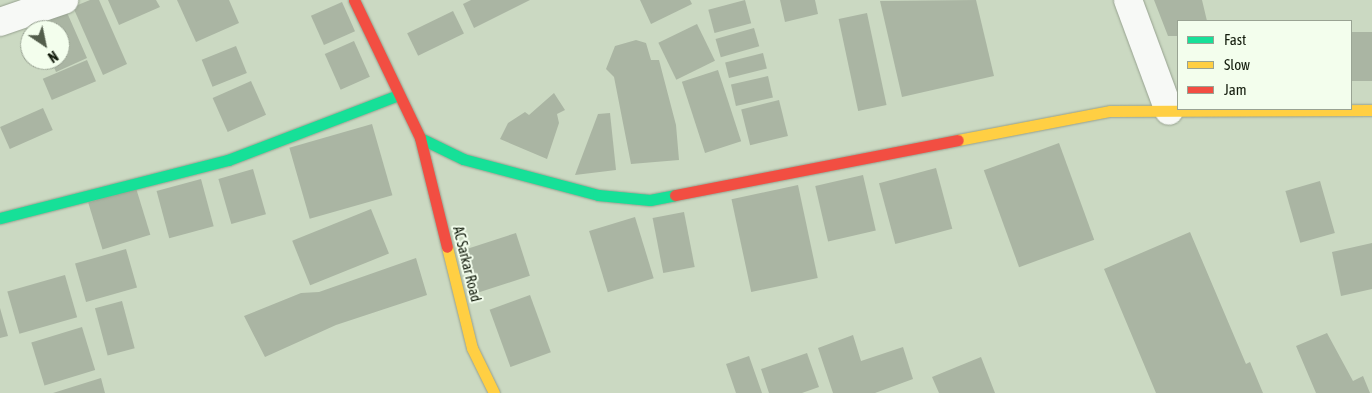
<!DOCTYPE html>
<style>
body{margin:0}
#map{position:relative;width:1372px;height:393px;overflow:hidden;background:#cbd9c2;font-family:"Asap Condensed",sans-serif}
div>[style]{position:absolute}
.building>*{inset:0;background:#aab5a3;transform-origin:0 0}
.roads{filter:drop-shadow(0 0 1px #96a18f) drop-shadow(0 0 1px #96a18f)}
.street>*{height:28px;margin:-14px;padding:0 14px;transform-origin:14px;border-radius:14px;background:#f7f9f6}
.fast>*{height:11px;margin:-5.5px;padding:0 5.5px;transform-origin:5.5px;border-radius:5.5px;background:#16e098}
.slow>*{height:11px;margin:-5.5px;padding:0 5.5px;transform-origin:5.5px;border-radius:5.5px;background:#ffcf43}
.jam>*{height:11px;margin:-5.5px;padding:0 5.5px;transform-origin:5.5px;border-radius:5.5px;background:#f24e42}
span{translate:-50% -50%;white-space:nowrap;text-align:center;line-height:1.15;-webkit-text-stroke:4px #f3feed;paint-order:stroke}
.street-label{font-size:14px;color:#121b0c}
.legend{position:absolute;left:1177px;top:20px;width:175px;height:90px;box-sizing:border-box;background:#f3feed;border:1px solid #99a393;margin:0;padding:6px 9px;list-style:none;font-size:15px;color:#121b0c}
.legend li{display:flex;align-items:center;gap:10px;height:25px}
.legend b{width:25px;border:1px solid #99a393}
.north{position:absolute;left:20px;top:20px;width:50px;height:50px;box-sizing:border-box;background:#f3feed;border:1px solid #99a393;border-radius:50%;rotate:146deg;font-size:14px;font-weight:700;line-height:20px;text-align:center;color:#121b0c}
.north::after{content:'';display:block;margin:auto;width:18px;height:22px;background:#535e4c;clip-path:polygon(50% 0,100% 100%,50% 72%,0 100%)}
</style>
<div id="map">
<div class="building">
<i style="clip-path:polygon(90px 0,99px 0,127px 64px,103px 75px,73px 7px)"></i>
<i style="clip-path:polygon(108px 0,156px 0,160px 7px,119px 25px)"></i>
<i style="clip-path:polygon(177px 0,229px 0,239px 23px,196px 42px)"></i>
<i style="clip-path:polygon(471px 0,530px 0,474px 28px,463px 4px)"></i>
<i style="clip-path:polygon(640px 0,690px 0,692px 4px,651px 24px)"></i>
<i style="left:745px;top:0;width:24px;height:38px;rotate:75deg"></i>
<i style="clip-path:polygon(780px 0,815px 0,818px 14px,785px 22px)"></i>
<i style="clip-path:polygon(976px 0,994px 76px,902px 97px,880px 1px)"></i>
<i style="clip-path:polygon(1154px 0,1202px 0,1207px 21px,1178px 21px,1178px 36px,1168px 36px)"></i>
<i style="left:342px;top:2px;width:32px;height:34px;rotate:66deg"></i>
<i style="clip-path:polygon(65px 8px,87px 58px,56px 72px,51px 60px,60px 60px,60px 30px,38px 30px,34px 22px)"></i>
<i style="left:453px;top:11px;width:25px;height:51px;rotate:64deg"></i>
<i style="left:867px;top:13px;width:94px;height:29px;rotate:78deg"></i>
<i style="left:697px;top:24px;width:41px;height:43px;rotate:64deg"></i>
<i style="left:754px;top:28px;width:19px;height:40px;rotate:74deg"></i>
<i style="left:1372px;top:32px;width:49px;height:21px;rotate:90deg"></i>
<i style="clip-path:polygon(636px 40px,646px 43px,651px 60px,659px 60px,676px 125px,679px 160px,631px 164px,614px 77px,606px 69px,615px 46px)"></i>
<i style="left:354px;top:41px;width:39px;height:32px;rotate:66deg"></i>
<i style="left:236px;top:46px;width:29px;height:37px;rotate:68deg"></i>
<i style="left:763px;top:53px;width:16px;height:39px;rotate:76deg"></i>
<i style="left:87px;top:60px;width:23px;height:48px;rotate:67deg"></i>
<i style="left:718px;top:70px;width:75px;height:38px;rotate:72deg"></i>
<i style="left:768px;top:76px;width:22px;height:38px;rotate:77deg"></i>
<i style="left:251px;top:81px;width:37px;height:42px;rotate:66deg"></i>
<i style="clip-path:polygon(554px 93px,565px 110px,557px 114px,559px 123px,547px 159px,500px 139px,508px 123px,525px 112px,529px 115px)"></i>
<i style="left:779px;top:100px;width:37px;height:39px;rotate:76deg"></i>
<i style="left:43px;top:108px;width:24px;height:47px;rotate:66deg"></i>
<i style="clip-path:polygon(610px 113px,616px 170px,575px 175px,598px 114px)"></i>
<i style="left:372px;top:124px;width:74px;height:86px;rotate:74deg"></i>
<i style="left:1059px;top:143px;width:103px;height:80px;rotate:70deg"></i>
<i style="left:936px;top:168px;width:63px;height:59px;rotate:75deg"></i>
<i style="left:253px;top:169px;width:47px;height:36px;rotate:74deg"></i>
<i style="left:863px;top:175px;width:57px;height:49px;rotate:77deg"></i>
<i style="left:201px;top:179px;width:49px;height:46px;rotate:75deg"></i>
<i style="left:1320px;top:181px;width:54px;height:36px;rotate:74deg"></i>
<i style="left:798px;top:185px;width:95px;height:68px;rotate:78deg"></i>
<i style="left:136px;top:188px;width:49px;height:50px;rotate:73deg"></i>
<i style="left:371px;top:209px;width:48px;height:85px;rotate:68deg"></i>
<i style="left:684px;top:212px;width:56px;height:32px;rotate:79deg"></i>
<i style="left:635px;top:217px;width:64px;height:48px;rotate:73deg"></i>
<i style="clip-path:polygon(1190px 232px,1246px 364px,1250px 362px,1263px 393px,1156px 393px,1104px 269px)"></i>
<i style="left:516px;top:233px;width:45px;height:55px;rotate:72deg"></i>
<i style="clip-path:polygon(1372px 243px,1372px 289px,1341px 296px,1332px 252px)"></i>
<i style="left:126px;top:249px;width:40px;height:53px;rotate:74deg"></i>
<i style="clip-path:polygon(416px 258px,427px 295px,336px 325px,265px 357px,244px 316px,301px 293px,319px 292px)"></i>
<i style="left:65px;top:275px;width:44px;height:60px;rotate:74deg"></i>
<i style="left:530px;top:295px;width:61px;height:43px;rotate:70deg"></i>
<i style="left:122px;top:301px;width:49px;height:28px;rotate:75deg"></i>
<i style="clip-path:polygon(0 308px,8px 336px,0 338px)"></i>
<i style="left:82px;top:327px;width:45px;height:53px;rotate:73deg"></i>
<i style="clip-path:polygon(1327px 333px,1353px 381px,1363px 376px,1370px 393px,1316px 393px,1296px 346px)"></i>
<i style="clip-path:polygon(853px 335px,861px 361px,903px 347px,913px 379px,875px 393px,833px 393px,818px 348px)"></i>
<i style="clip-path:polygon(807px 353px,819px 387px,802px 393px,769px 393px,761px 369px)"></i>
<i style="clip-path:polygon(749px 356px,762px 393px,736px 393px,726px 364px)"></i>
<i style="clip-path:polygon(981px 357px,995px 393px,939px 393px,932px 377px)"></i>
<i style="clip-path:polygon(101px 378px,105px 393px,53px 393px)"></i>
</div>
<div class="roads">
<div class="street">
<i style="left:1128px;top:0;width:118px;rotate:69.7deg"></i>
<i style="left:0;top:22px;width:68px;rotate:-19deg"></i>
</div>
<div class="fast">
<i style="left:420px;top:138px;width:48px;rotate:26deg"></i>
<i style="left:463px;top:159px;width:140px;rotate:14.9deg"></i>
<i style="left:598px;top:195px;width:52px;rotate:5.5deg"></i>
<i style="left:650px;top:200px;width:25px;rotate:-11deg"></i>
<i style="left:0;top:218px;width:235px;rotate:-14.3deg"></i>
<i style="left:228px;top:160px;width:182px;rotate:-20.9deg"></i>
</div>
<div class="slow">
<i style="left:958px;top:140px;width:155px;rotate:-10.8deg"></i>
<i style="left:1110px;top:111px;width:262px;rotate:-0.2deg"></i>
<i style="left:447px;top:247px;width:104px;rotate:76.1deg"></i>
<i style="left:472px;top:348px;width:50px;rotate:63.9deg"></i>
</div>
<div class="jam">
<i style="left:354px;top:0;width:153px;rotate:64.4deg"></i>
<i style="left:420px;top:138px;width:112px;rotate:76.1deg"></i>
<i style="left:675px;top:195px;width:288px;rotate:-11deg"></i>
</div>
</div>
<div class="street-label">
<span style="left:467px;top:264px;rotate:76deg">AC Sarkar Road</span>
</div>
<ul class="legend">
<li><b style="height:6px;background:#16e098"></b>Fast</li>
<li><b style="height:6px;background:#ffcf43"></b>Slow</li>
<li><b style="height:6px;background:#f24e42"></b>Jam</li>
</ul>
<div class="north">N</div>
</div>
